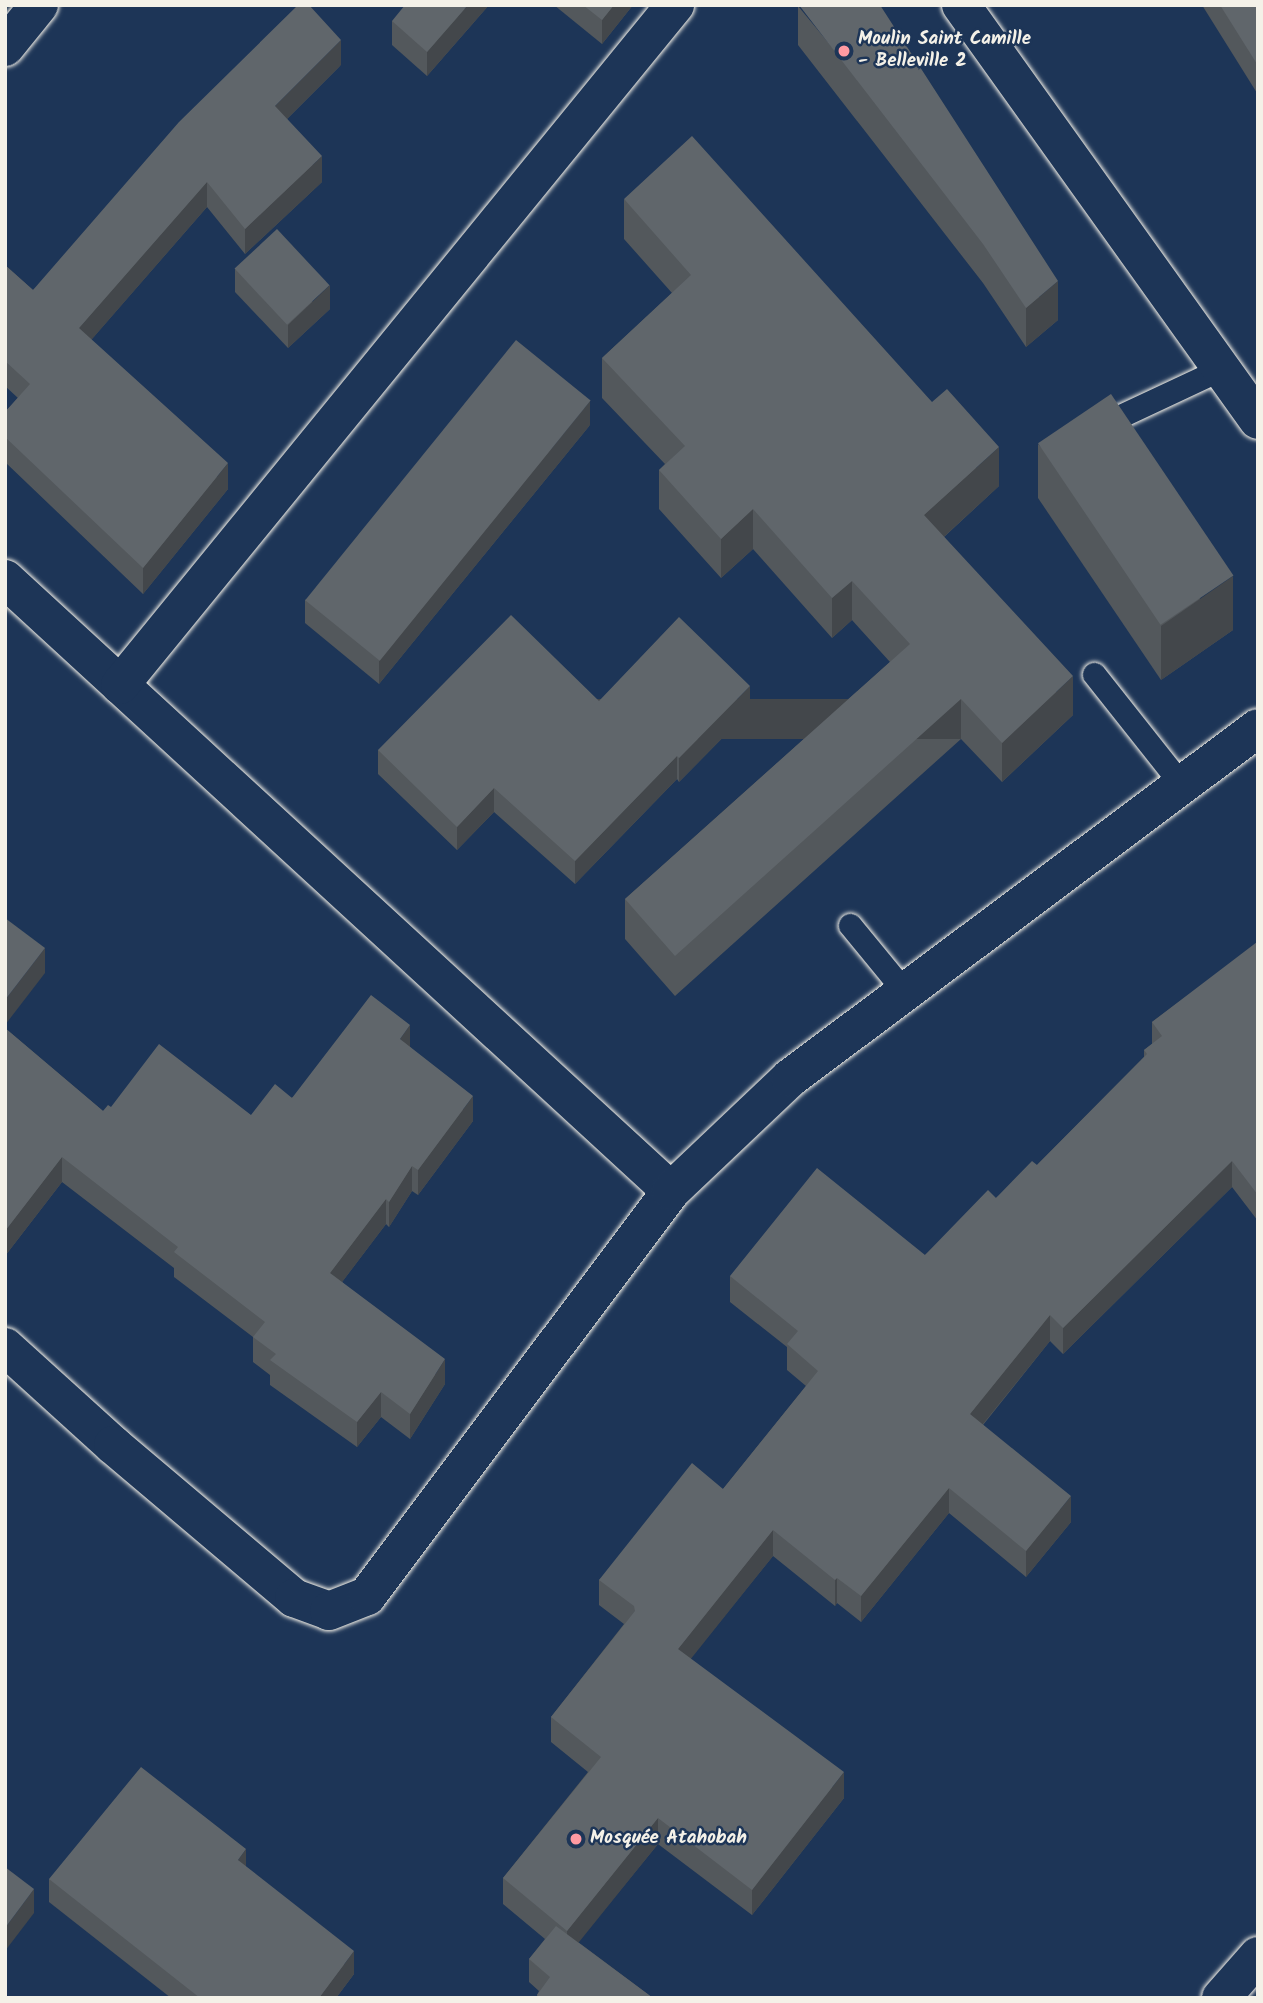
<!DOCTYPE html>
<meta charset="utf-8">
<style>
body{margin:0}
#map{position:relative;width:1263px;height:2003px;overflow:hidden;background:#1d3557;font-family:Kalam,sans-serif}
div>[style]{position:absolute}
.roads{filter:drop-shadow(0 0 2px #f4f1e8) drop-shadow(0 0 2px #f4f1e8)}
.service>*{height:23px;margin:-11.5px;padding:0 11.5px;transform-origin:11.5px;border-radius:11.5px;background:#1d3557}
.minor>*{height:38px;margin:-19px;padding:0 19px;transform-origin:19px;border-radius:19px;background:#1d3557}
.wall>*{inset:0;background:#53585c}
.shaded-wall>*{inset:0;background:#43474b;transform-origin:0 0}
.building>*{inset:0;background:#60666b;transform-origin:0 0}
.dots>*{width:19px;height:19px;translate:-50% -50%;box-sizing:border-box;border:4px solid #1d3557;border-radius:50%}
span{translate:-50% -50%;white-space:nowrap;text-align:center;line-height:1.15;-webkit-text-stroke:5px #1d3557;paint-order:stroke}
.poi-label{font-size:19px;color:#f4f1e8;font-weight:700}
.left{translate:0 -50%;text-align:left}
.frame{position:absolute;inset:0;border:7px solid #f4f1e8;pointer-events:none}
</style>
<div id="map">
<div class="roads">
<div class="service">
<i style="left:1097px;top:427px;width:137px;rotate:-25.1deg"></i>
<i style="left:1094px;top:674px;width:142px;rotate:51.6deg"></i>
<i style="left:850px;top:925px;width:87px;rotate:50.6deg"></i>
</div>
<div class="minor">
<i style="left:961px;top:5px;width:510px;rotate:54.41deg"></i>
<i style="left:5px;top:47px;width:54px;rotate:-51deg"></i>
<i style="left:5px;top:579px;width:904px;rotate:42.58deg"></i>
<i style="left:120px;top:685px;width:878px;rotate:-50.78deg"></i>
<i style="left:5px;top:1347px;width:146px;rotate:42.2deg"></i>
<i style="left:113px;top:1445px;width:237px;rotate:40.2deg"></i>
<i style="left:294px;top:1598px;width:37px;rotate:20deg"></i>
<i style="left:329px;top:1611px;width:41px;rotate:-21.5deg"></i>
<i style="left:367px;top:1596px;width:506px;rotate:-53.11deg"></i>
<i style="left:671px;top:1191px;width:164px;rotate:-43.5deg"></i>
<i style="left:790px;top:1078px;width:584px;rotate:-36.79deg"></i>
<i style="left:1221px;top:1998px;width:56px;rotate:-48.6deg"></i>
</div>
</div>
<div class="wall">
<i style="clip-path:polygon(489px 5px,427px 76px,392px 45px,392px 21px)"></i>
<i style="clip-path:polygon(554px 5px,633px 5px,602px 44px)"></i>
<i style="clip-path:polygon(1202px 5px,1258px 5px,1257px 93px)"></i>
<i style="clip-path:polygon(798px 6px,1058px 320px,1026px 347px,983px 283px,798px 45px)"></i>
<i style="clip-path:polygon(341px 65px,287px 119px,322px 182px,245px 254px,207px 207px,91px 340px,228px 489px,143px 594px,5px 462px,5px 412px,18px 398px,5px 386px,5px 265px,33px 290px)"></i>
<i style="clip-path:polygon(624px 199px,999px 486px,944px 537px,1073px 715px,1002px 782px,961px 739px,675px 996px,625px 939px,625px 899px,890px 662px,852px 620px,832px 638px,753px 549px,721px 578px,659px 509px,659px 470px,665px 464px,602px 398px,602px 358px,672px 293px,624px 239px)"></i>
<i style="clip-path:polygon(235px 269px,330px 309px,288px 348px,235px 292px)"></i>
<i style="clip-path:polygon(590px 425px,379px 684px,305px 623px,305px 600px)"></i>
<i style="clip-path:polygon(1038px 444px,1233px 630px,1161px 680px,1038px 498px)"></i>
<i style="clip-path:polygon(599px 701px,750px 710px,679px 782px,677px 779px,575px 884px,494px 812px,457px 850px,378px 774px,378px 750px)"></i>
<i style="clip-path:polygon(1258px 943px,1258px 1221px,1232px 1187px,1063px 1354px,1050px 1341px,983px 1425px,1071px 1522px,1026px 1577px,949px 1513px,861px 1622px,837px 1603px,835px 1606px,773px 1556px,690px 1659px,844px 1798px,752px 1915px,658px 1844px,578px 1942px,653px 1998px,537px 1998px,537px 1995px,539px 1991px,529px 1982px,529px 1959px,545px 1939px,503px 1904px,503px 1878px,588px 1772px,551px 1742px,551px 1717px,624px 1624px,599px 1605px,599px 1580px,723px 1489px,806px 1386px,787px 1370px,787px 1347px,730px 1302px,730px 1276px,925px 1255px,1037px 1165px,1144px 1057px,1144px 1050px,1152px 1044px,1152px 1022px)"></i>
<i style="clip-path:polygon(5px 1028px,103px 1111px,111px 1107px,251px 1115px,410px 1047px,473px 1121px,418px 1195px,412px 1191px,389px 1227px,386px 1224px,342px 1282px,445px 1384px,410px 1439px,381px 1417px,357px 1447px,270px 1385px,270px 1375px,253px 1362px,253px 1337px,174px 1277px,174px 1268px,62px 1182px,5px 1256px)"></i>
<i style="clip-path:polygon(246px 1867px,354px 1974px,336px 1998px,171px 1998px,49px 1902px,49px 1879px)"></i>
</div>
<div class="shaded-wall">
<i style="clip-path:polygon(468px 5px,489px 5px,427px 76px,427px 52px)"></i>
<i style="clip-path:polygon(614px 5px,633px 5px,602px 44px,602px 20px)"></i>
<i style="clip-path:polygon(341px 40px,341px 65px,275px 131px,275px 106px)"></i>
<i style="clip-path:polygon(1257px 64px,1258px 64px,1257px 93px)"></i>
<i style="clip-path:polygon(322px 156px,322px 182px,245px 254px,245px 229px)"></i>
<i style="clip-path:polygon(207px 182px,207px 207px,79px 354px,79px 328px)"></i>
<i style="clip-path:polygon(1058px 281px,1058px 320px,1026px 347px,1026px 308px)"></i>
<i style="clip-path:polygon(330px 285px,330px 309px,288px 348px,288px 325px)"></i>
<i style="clip-path:polygon(590px 401px,590px 425px,379px 684px,379px 661px)"></i>
<i style="clip-path:polygon(999px 447px,999px 486px,924px 555px,924px 515px)"></i>
<i style="clip-path:polygon(228px 463px,228px 489px,143px 594px,143px 568px)"></i>
<i style="clip-path:polygon(753px 509px,753px 549px,721px 578px,721px 539px)"></i>
<i style="clip-path:polygon(1233px 576px,1233px 630px,1161px 680px,1161px 626px)"></i>
<i style="clip-path:polygon(852px 581px,852px 620px,832px 638px,832px 598px)"></i>
<i style="clip-path:polygon(1073px 676px,1073px 715px,1002px 782px,1002px 743px)"></i>
<i style="clip-path:polygon(750px 686px,750px 710px,679px 782px,679px 758px)"></i>
<i style="left:961px;top:699px;width:40px;height:385px;rotate:90deg"></i>
<i style="clip-path:polygon(677px 756px,677px 779px,575px 884px,575px 861px)"></i>
<i style="clip-path:polygon(494px 788px,494px 812px,457px 850px,457px 827px)"></i>
<i style="clip-path:polygon(45px 948px,45px 973px,5px 1025px,5px 1000px)"></i>
<i style="clip-path:polygon(410px 1025px,410px 1050px,400px 1039px)"></i>
<i style="clip-path:polygon(473px 1096px,473px 1121px,418px 1195px,418px 1170px)"></i>
<i style="clip-path:polygon(62px 1157px,62px 1182px,5px 1256px,5px 1231px)"></i>
<i style="clip-path:polygon(1232px 1161px,1232px 1187px,1063px 1354px,1063px 1328px)"></i>
<i style="clip-path:polygon(412px 1166px,412px 1191px,389px 1227px,389px 1202px)"></i>
<i style="clip-path:polygon(386px 1199px,386px 1224px,330px 1298px,330px 1273px)"></i>
<i style="clip-path:polygon(1050px 1315px,1050px 1341px,970px 1440px,970px 1414px)"></i>
<i style="clip-path:polygon(445px 1359px,445px 1384px,410px 1439px,410px 1414px)"></i>
<i style="clip-path:polygon(381px 1392px,381px 1417px,357px 1447px,357px 1422px)"></i>
<i style="clip-path:polygon(949px 1488px,949px 1513px,861px 1622px,861px 1596px)"></i>
<i style="clip-path:polygon(1071px 1496px,1071px 1522px,1026px 1577px,1026px 1551px)"></i>
<i style="clip-path:polygon(773px 1530px,773px 1556px,678px 1675px,678px 1649px)"></i>
<i style="clip-path:polygon(837px 1578px,837px 1603px,835px 1606px,835px 1580px)"></i>
<i style="clip-path:polygon(844px 1772px,844px 1798px,752px 1915px,752px 1890px)"></i>
<i style="clip-path:polygon(658px 1818px,658px 1844px,567px 1957px,567px 1931px)"></i>
<i style="clip-path:polygon(246px 1849px,246px 1872px,238px 1860px)"></i>
<i style="clip-path:polygon(34px 1889px,34px 1913px,5px 1951px,5px 1928px)"></i>
<i style="clip-path:polygon(354px 1951px,354px 1974px,336px 1998px,319px 1998px)"></i>
</div>
<div class="building">
<i style="clip-path:polygon(298px 5px,309px 5px,341px 40px,275px 106px,322px 156px,245px 229px,207px 182px,79px 328px,228px 463px,143px 568px,5px 437px,5px 412px,30px 384px,5px 361px,5px 265px,33px 290px,179px 122px)"></i>
<i style="clip-path:polygon(405px 5px,468px 5px,427px 52px,392px 21px)"></i>
<i style="clip-path:polygon(583px 5px,614px 5px,602px 20px)"></i>
<i style="clip-path:polygon(799px 5px,880px 5px,1058px 281px,1026px 308px,983px 244px)"></i>
<i style="clip-path:polygon(1220px 5px,1258px 5px,1258px 64px,1257px 64px)"></i>
<i style="clip-path:polygon(692px 136px,932px 402px,947px 389px,999px 447px,924px 515px,1073px 676px,1002px 743px,961px 699px,675px 956px,625px 899px,910px 644px,852px 581px,832px 598px,753px 509px,721px 539px,659px 470px,685px 446px,602px 358px,691px 275px,624px 199px)"></i>
<i style="left:277px;top:229px;width:77px;height:58px;rotate:47deg"></i>
<i style="left:516px;top:340px;width:96px;height:335px;rotate:39deg"></i>
<i style="left:1111px;top:394px;width:219px;height:88px;rotate:56deg"></i>
<i style="clip-path:polygon(511px 615px,599px 701px,679px 617px,750px 686px,679px 758px,677px 756px,575px 861px,494px 788px,457px 827px,378px 750px)"></i>
<i style="clip-path:polygon(5px 918px,45px 948px,5px 1000px)"></i>
<i style="clip-path:polygon(1257px 942px,1258px 1195px,1232px 1161px,1063px 1328px,1050px 1315px,970px 1414px,1071px 1496px,1026px 1551px,949px 1488px,861px 1596px,837px 1578px,835px 1580px,773px 1530px,678px 1649px,844px 1772px,752px 1890px,658px 1818px,567px 1931px,503px 1878px,601px 1757px,551px 1717px,635px 1611px,634px 1606px,599px 1580px,692px 1463px,723px 1489px,818px 1371px,787px 1344px,798px 1331px,730px 1276px,817px 1168px,925px 1255px,988px 1190px,996px 1198px,1032px 1161px,1037px 1165px,1147px 1054px,1144px 1050px,1162px 1036px,1152px 1022px)"></i>
<i style="clip-path:polygon(371px 995px,410px 1025px,400px 1039px,473px 1096px,418px 1170px,412px 1166px,389px 1202px,386px 1199px,330px 1273px,445px 1359px,410px 1414px,381px 1392px,357px 1422px,270px 1360px,276px 1354px,253px 1337px,265px 1322px,174px 1252px,178px 1247px,62px 1157px,5px 1231px,5px 1028px,103px 1111px,108px 1105px,111px 1107px,159px 1044px,251px 1115px,275px 1084px,292px 1098px)"></i>
<i style="clip-path:polygon(141px 1767px,246px 1849px,238px 1860px,354px 1951px,319px 1998px,200px 1998px,49px 1879px)"></i>
<i style="clip-path:polygon(5px 1867px,34px 1889px,5px 1928px)"></i>
<i style="clip-path:polygon(556px 1926px,653px 1998px,541px 1998px,537px 1995px,550px 1977px,529px 1959px)"></i>
</div>
<div class="dots">
<i style="left:844px;top:51px;background:#ff9aa2"></i>
<i style="left:576px;top:1839px;background:#ff9aa2"></i>
</div>
<div class="poi-label">
<span class="left" style="left:858px;top:51px">Moulin Saint Camille<br>- Belleville 2</span>
<span class="left" style="left:590px;top:1839px">Mosquée Atahobah</span>
</div>
<div class="frame"></div>
</div>
